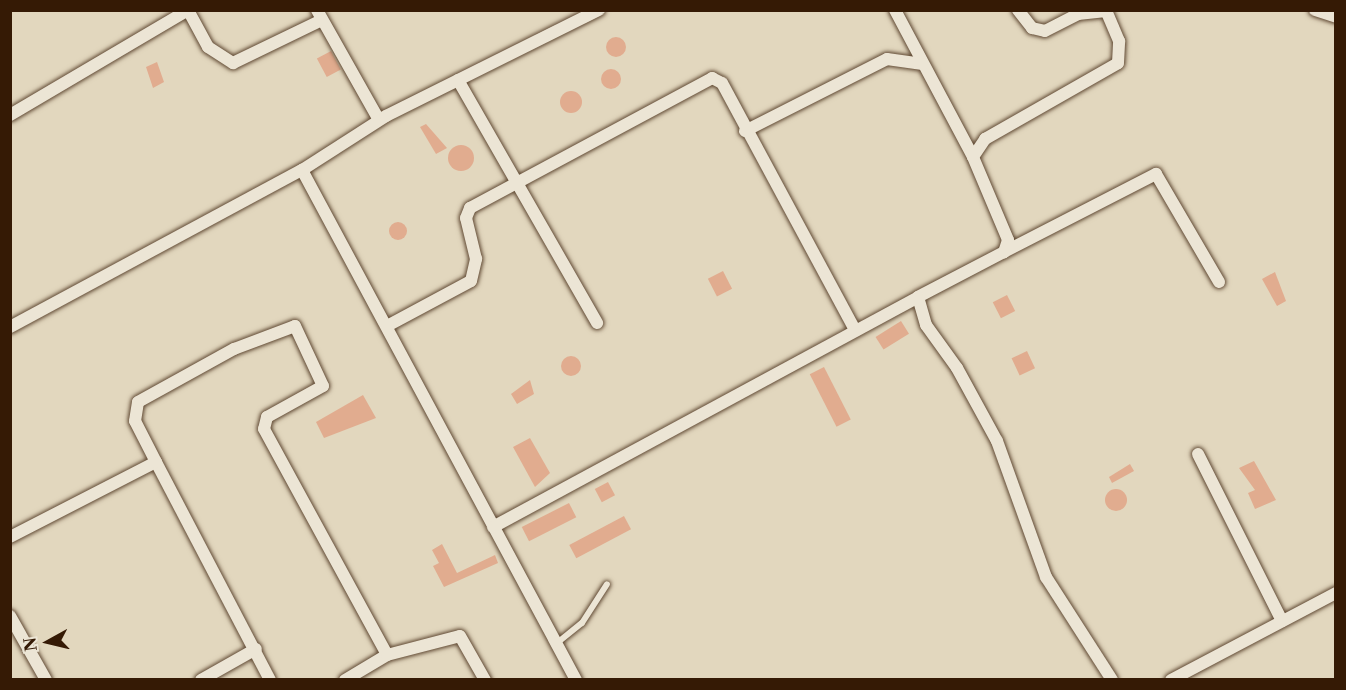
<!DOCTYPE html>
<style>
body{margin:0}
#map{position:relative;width:1346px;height:690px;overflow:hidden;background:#e2d7be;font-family:"Libre Caslon Text",serif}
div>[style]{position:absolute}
.building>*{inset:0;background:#e1ac8f;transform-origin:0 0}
.round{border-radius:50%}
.roads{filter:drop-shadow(0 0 2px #604933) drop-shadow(0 0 2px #604933)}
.service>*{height:6px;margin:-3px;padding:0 3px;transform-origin:3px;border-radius:3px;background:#ece5d5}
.minor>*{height:12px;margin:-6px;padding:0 6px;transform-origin:6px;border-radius:6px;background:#ece5d5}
span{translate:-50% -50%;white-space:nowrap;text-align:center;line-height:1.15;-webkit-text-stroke:6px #ece5d5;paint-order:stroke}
.frame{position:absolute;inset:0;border:12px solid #351a05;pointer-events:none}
.north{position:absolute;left:18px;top:612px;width:60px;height:60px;-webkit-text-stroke:4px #ece5d5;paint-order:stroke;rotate:262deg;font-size:16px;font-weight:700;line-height:24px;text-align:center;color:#351a05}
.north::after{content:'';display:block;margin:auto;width:21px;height:27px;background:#351a05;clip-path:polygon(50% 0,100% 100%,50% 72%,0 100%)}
</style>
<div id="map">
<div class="building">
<i class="round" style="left:606px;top:37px;width:20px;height:20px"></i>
<i style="left:331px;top:51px;width:21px;height:16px;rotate:62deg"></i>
<i style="clip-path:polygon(157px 62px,164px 82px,153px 88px,146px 67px)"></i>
<i class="round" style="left:601px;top:69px;width:20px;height:20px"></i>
<i class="round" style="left:560px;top:91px;width:22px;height:22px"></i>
<i style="clip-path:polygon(426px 124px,447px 148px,436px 154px,420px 127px)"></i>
<i class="round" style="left:448px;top:145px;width:26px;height:26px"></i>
<i class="round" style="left:389px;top:222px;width:18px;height:18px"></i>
<i style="left:723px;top:271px;width:20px;height:17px;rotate:63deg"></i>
<i style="clip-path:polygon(1275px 272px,1286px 301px,1277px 306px,1262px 279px)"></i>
<i style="left:1007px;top:295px;width:18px;height:16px;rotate:63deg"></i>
<i style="left:901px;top:321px;width:15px;height:30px;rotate:58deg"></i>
<i style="left:1027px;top:351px;width:19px;height:17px;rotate:65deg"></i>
<i class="round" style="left:561px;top:356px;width:20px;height:20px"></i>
<i style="left:824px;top:367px;width:59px;height:16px;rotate:63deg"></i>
<i style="clip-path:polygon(530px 380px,534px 394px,517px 404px,511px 394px)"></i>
<i style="clip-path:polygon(363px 395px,376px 418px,324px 438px,316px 422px)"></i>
<i style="clip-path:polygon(530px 438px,550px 473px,535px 487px,513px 447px)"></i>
<i style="clip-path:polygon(1254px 461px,1276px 500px,1255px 509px,1248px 493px,1255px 490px,1239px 468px)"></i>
<i style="clip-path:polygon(1130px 464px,1134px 471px,1112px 483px,1109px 477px)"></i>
<i style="left:608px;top:482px;width:15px;height:15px;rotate:62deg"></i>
<i class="round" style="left:1105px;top:489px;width:22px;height:22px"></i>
<i style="left:569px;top:503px;width:16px;height:53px;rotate:63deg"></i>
<i style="left:624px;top:516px;width:15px;height:62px;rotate:62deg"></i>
<i style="clip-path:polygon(442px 544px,457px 573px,495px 555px,498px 563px,444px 587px,433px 566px,439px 563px,432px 550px)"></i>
</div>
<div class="roads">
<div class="service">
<i style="left:557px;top:643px;width:32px;rotate:-39deg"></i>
<i style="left:582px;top:623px;width:46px;rotate:-57.3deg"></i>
</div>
<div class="minor">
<i style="left:188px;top:10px;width:42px;rotate:61.6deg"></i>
<i style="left:208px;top:47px;width:30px;rotate:33deg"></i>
<i style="left:233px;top:63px;width:99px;rotate:-25.8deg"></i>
<i style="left:317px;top:10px;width:126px;rotate:60.6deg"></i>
<i style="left:895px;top:10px;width:166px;rotate:62deg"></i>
<i style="left:973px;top:157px;width:90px;rotate:67.1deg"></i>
<i style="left:1008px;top:240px;width:13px;rotate:108deg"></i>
<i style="left:1004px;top:252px;width:97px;rotate:152.4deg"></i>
<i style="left:918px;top:297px;width:29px;rotate:74deg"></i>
<i style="left:926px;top:325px;width:53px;rotate:54.2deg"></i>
<i style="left:957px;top:368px;width:83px;rotate:61.3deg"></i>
<i style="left:997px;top:441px;width:145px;rotate:70.2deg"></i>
<i style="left:1046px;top:577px;width:122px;rotate:57.3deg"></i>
<i style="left:1018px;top:10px;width:23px;rotate:52deg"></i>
<i style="left:1032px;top:28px;width:13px;rotate:13deg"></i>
<i style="left:1045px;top:31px;width:37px;rotate:-27deg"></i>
<i style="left:1078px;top:14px;width:28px;rotate:-6deg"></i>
<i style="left:1315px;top:10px;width:22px;rotate:18deg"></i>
<i style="left:458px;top:80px;width:280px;rotate:60.2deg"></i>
<i style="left:10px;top:115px;width:207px;rotate:-30.5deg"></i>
<i style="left:745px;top:131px;width:159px;rotate:-26.9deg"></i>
<i style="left:887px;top:59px;width:36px;rotate:8deg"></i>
<i style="left:973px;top:157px;width:22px;rotate:-56deg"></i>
<i style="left:985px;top:139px;width:153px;rotate:-29.7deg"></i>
<i style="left:1118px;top:63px;width:22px;rotate:-87deg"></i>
<i style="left:1119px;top:41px;width:34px;rotate:-113deg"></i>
<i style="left:302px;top:170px;width:579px;rotate:61.75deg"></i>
<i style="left:1004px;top:252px;width:171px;rotate:-27.2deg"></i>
<i style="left:1156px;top:174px;width:125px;rotate:59.7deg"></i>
<i style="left:387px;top:326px;width:95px;rotate:-28.2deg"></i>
<i style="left:471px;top:281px;width:23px;rotate:-77deg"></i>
<i style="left:476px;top:259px;width:42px;rotate:-103.7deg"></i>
<i style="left:466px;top:218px;width:11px;rotate:-68deg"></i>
<i style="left:470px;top:208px;width:275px;rotate:-28.2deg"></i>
<i style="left:712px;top:78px;width:11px;rotate:27deg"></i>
<i style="left:722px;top:83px;width:281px;rotate:61.7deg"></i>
<i style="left:10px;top:327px;width:332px;rotate:-28.3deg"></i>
<i style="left:302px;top:170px;width:100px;rotate:-32.7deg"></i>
<i style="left:386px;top:116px;width:238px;rotate:-26.5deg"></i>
<i style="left:1198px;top:454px;width:187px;rotate:63.3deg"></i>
<i style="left:156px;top:462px;width:246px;rotate:62.4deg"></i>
<i style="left:493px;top:527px;width:483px;rotate:-28.4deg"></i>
<i style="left:10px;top:537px;width:164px;rotate:-27.2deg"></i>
<i style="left:156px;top:462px;width:46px;rotate:-117.1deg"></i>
<i style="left:135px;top:421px;width:19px;rotate:-81deg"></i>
<i style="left:138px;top:402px;width:110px;rotate:-28.9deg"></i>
<i style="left:234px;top:349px;width:65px;rotate:-20.7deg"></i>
<i style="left:295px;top:326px;width:66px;rotate:65deg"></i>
<i style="left:323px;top:386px;width:64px;rotate:151deg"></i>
<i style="left:267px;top:417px;width:12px;rotate:104deg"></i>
<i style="left:264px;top:429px;width:257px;rotate:61.4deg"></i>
<i style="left:387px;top:655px;width:49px;rotate:149.2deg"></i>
<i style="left:10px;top:616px;width:73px;rotate:60.6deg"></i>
<i style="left:387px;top:655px;width:75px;rotate:-14.6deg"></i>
<i style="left:460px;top:636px;width:51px;rotate:60.4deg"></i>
<i style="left:201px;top:680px;width:63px;rotate:-29.4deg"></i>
<i style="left:1171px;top:680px;width:187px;rotate:-27.8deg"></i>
</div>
</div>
<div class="frame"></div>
<div class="north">N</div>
</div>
